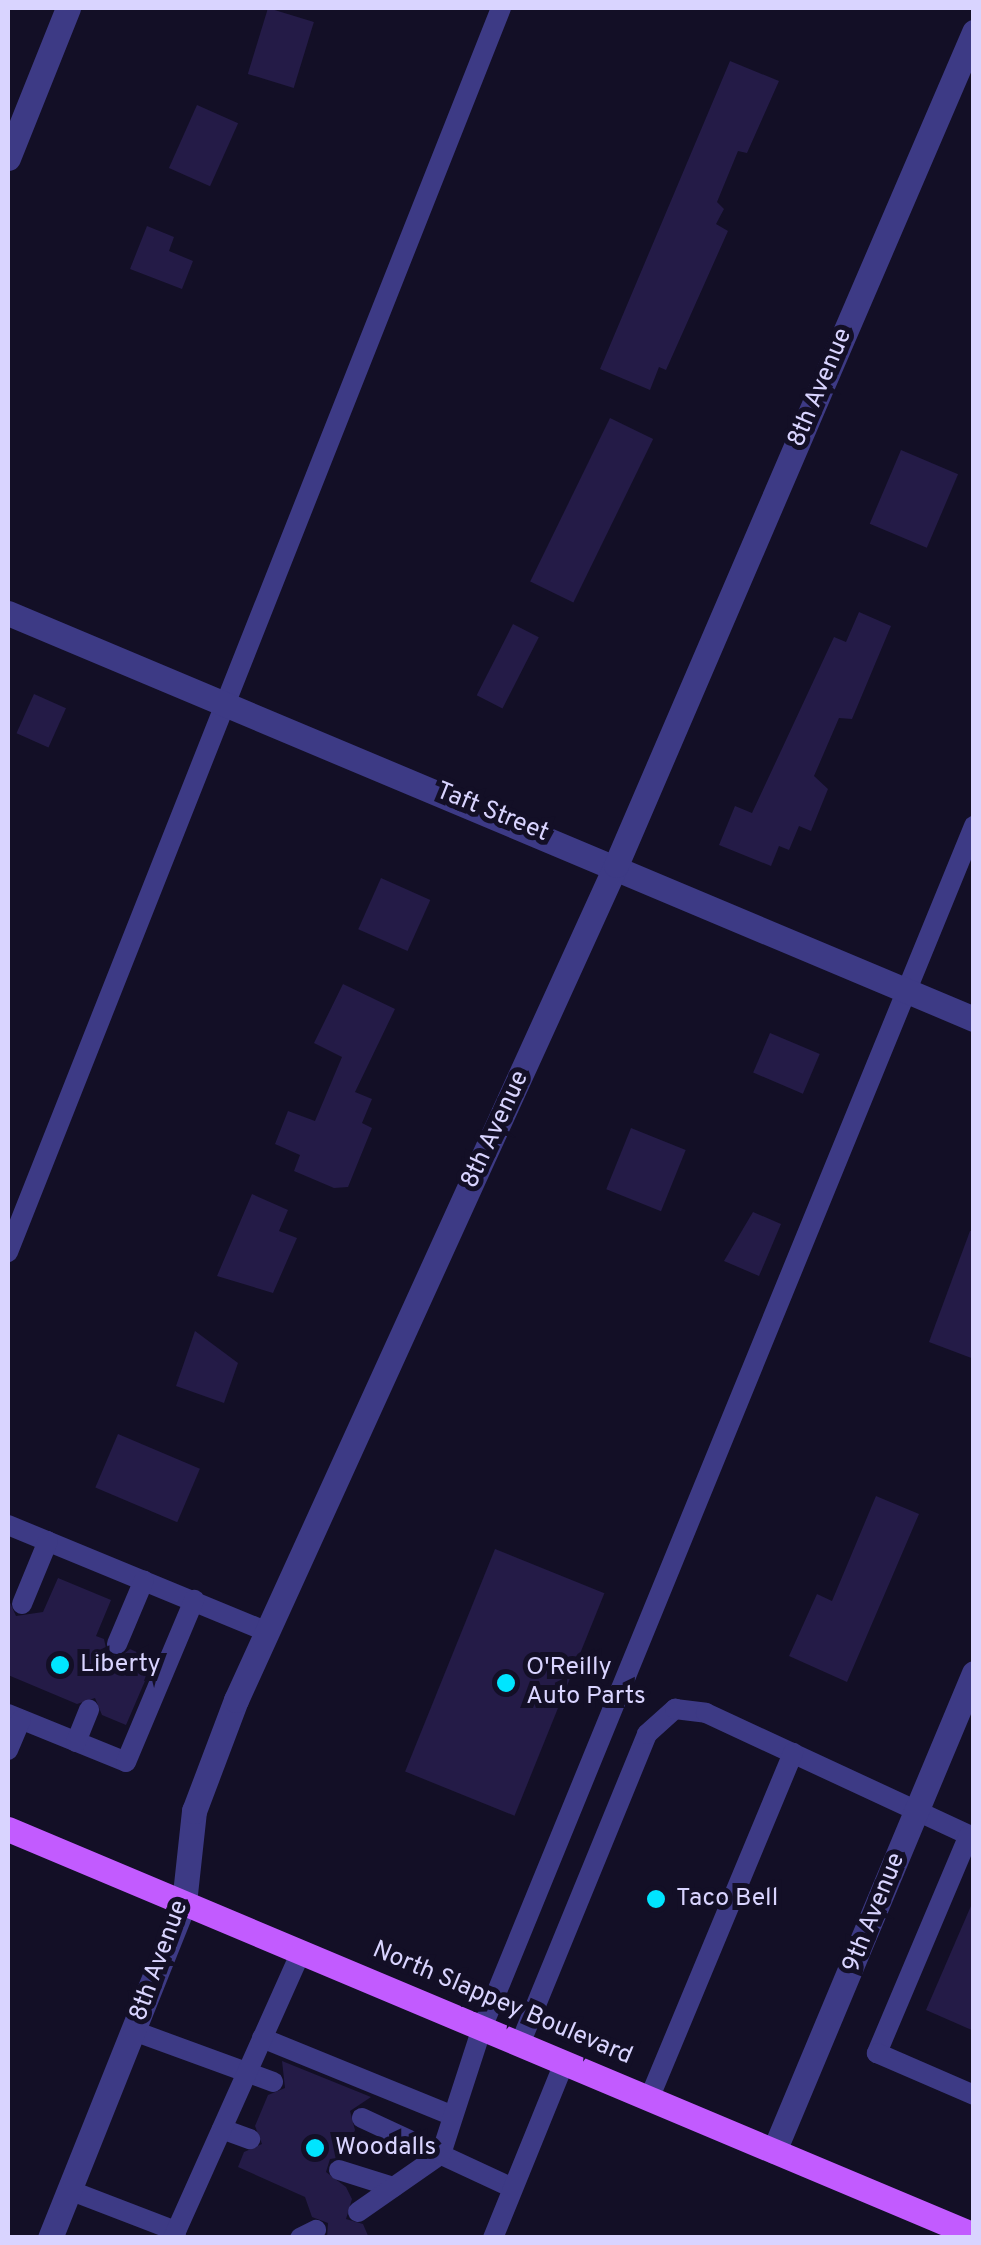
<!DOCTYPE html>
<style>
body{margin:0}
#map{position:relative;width:981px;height:2245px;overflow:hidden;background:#130f26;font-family:Overpass,sans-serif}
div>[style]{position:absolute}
.building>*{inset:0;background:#241b47;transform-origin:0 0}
.service>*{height:20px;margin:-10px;padding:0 10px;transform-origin:10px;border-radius:10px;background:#3d3a85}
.minor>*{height:25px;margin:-12.5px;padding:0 12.5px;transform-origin:12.5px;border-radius:12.5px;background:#3d3a85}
.tertiary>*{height:25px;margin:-12.5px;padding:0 12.5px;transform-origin:12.5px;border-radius:12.5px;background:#3d3a85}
.primary>*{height:25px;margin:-12.5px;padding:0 12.5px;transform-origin:12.5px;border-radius:12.5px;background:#c25bff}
.dots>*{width:28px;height:28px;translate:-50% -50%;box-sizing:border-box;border:5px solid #130f26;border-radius:50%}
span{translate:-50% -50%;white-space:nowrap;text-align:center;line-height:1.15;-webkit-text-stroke:10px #130f26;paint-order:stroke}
.street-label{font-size:25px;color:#d9d4ff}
.poi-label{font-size:25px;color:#d9d4ff}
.left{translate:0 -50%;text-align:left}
.frame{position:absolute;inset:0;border:10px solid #d9d4ff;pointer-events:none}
</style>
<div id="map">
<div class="building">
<i style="left:268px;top:8px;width:48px;height:69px;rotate:17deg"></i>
<i style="clip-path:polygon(730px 61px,779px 81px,747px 153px,738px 151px,717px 202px,724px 209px,716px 224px,728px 231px,666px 370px,659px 367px,650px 390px,600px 369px)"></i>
<i style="left:197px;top:105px;width:45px;height:69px;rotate:24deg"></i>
<i style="clip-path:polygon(147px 226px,174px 237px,169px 251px,193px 261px,182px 289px,130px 269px)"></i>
<i style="left:610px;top:418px;width:48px;height:182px;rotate:26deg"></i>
<i style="left:901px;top:450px;width:62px;height:80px;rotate:23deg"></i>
<i style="clip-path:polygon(859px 612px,891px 626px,852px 719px,839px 718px,814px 776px,828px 789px,811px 831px,799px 826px,789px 850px,779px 846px,771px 866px,719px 845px,735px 806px,752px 813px,834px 637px,846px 642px)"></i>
<i style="left:513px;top:624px;width:29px;height:80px;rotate:27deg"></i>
<i style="left:34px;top:694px;width:35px;height:43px;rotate:24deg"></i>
<i style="left:381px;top:878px;width:54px;height:56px;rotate:24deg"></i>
<i style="clip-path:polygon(343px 984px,395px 1009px,355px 1092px,372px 1099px,362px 1123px,372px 1128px,348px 1187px,334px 1188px,294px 1171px,300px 1155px,275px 1144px,288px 1111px,315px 1121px,342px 1057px,314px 1043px)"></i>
<i style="left:770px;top:1033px;width:54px;height:43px;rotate:23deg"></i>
<i style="left:631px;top:1128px;width:59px;height:66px;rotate:22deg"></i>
<i style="clip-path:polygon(252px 1194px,288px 1210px,279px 1231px,297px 1238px,273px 1293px,217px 1276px)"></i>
<i style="clip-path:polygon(753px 1212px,781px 1224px,759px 1276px,724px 1261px)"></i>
<i style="clip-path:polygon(970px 1231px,974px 1231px,974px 1359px,929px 1342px)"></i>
<i style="clip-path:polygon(195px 1331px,238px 1363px,224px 1403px,176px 1386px)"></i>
<i style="left:118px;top:1434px;width:89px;height:58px;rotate:23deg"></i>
<i style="clip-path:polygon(876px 1496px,919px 1514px,847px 1682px,789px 1656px,817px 1594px,832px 1601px)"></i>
<i style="left:495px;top:1549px;width:118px;height:240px;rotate:22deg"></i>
<i style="clip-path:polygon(58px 1578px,111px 1600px,96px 1636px,104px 1639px,107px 1653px,120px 1657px,130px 1649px,154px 1660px,126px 1725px,102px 1715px,95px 1698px,77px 1704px,8px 1675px,8px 1598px,16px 1616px,43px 1612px)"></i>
<i style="clip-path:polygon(974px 1899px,974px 2031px,926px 2010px)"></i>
<i style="clip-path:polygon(282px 2061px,371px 2097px,350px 2111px,355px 2130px,344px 2157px,330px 2159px,326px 2172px,346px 2187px,352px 2199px,346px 2219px,363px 2224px,369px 2238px,327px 2238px,328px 2223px,312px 2217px,305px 2197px,238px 2167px,244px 2152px,262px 2144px,255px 2126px,268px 2095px,285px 2088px)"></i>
</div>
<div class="service">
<i style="left:8px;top:1252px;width:1338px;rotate:-68.38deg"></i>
<i style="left:8px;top:1525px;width:280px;rotate:22.4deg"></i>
<i style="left:22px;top:1604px;width:68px;rotate:-67.6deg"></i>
<i style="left:117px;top:1644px;width:69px;rotate:-67.1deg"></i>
<i style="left:8px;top:1714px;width:127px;rotate:22.1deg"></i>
<i style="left:126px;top:1762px;width:176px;rotate:-67.2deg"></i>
<i style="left:76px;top:1742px;width:35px;rotate:-68deg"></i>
<i style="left:8px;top:1750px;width:33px;rotate:-67deg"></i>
<i style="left:134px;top:2031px;width:148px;rotate:20.1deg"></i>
<i style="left:262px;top:2038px;width:206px;rotate:22.2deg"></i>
<i style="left:520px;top:2044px;width:335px;rotate:-67.7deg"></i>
<i style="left:647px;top:1734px;width:38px;rotate:-42deg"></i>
<i style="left:675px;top:1709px;width:31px;rotate:7deg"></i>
<i style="left:706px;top:1713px;width:290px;rotate:24.9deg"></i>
<i style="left:969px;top:1835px;width:237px;rotate:112.9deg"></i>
<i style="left:877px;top:2053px;width:106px;rotate:23.4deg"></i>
<i style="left:649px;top:2099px;width:375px;rotate:-67.4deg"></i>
<i style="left:362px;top:2118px;width:166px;rotate:24.9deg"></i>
<i style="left:222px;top:2129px;width:30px;rotate:20deg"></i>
<i style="left:339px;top:2170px;width:57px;rotate:17.5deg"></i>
<i style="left:69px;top:2190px;width:115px;rotate:21deg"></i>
<i style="left:358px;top:2212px;width:101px;rotate:-34.9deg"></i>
<i style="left:441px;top:2154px;width:133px;rotate:-72deg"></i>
<i style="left:482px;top:2028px;width:1299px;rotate:-67.74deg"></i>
<i style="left:173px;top:2238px;width:313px;rotate:-65.9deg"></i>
<i style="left:300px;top:2238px;width:18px;rotate:-27deg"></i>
<i style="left:493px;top:2238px;width:189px;rotate:-67.9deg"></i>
</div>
<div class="minor">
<i style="left:8px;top:158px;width:162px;rotate:-68.2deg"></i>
<i style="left:8px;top:613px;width:1048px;rotate:22.8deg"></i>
<i style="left:184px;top:1903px;width:93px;rotate:-83.8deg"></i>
<i style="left:194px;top:1811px;width:119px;rotate:-69.3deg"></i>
<i style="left:236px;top:1700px;width:917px;rotate:-65.53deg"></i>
<i style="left:616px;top:865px;width:907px;rotate:-66.74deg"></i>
<i style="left:774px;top:2151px;width:518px;rotate:-67.3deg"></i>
</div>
<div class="tertiary">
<i style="left:50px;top:2238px;width:361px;rotate:-68.2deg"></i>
</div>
<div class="primary">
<i style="left:8px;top:1829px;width:1048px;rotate:22.8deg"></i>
</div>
<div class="dots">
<i style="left:60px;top:1665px;background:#00e5ff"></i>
<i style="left:506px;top:1683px;background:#00e5ff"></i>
<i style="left:656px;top:1899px;background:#00e5ff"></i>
<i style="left:315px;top:2148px;background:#00e5ff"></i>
</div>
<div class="street-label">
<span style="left:821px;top:388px;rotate:-67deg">8th Avenue</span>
<span style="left:492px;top:813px;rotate:22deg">Taft Street</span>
<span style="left:496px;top:1130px;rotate:-65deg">8th Avenue</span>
<span style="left:875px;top:1913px;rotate:-68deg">9th Avenue</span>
<span style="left:160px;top:1961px;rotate:-70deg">8th Avenue</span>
<span style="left:502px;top:2004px;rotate:23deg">North Slappey Boulevard</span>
</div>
<div class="poi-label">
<span class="left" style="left:80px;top:1665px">Liberty</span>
<span class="left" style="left:526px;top:1683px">O'Reilly<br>Auto Parts</span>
<span class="left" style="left:676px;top:1899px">Taco Bell</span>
<span class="left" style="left:335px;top:2148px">Woodalls</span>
</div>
<div class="frame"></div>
</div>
